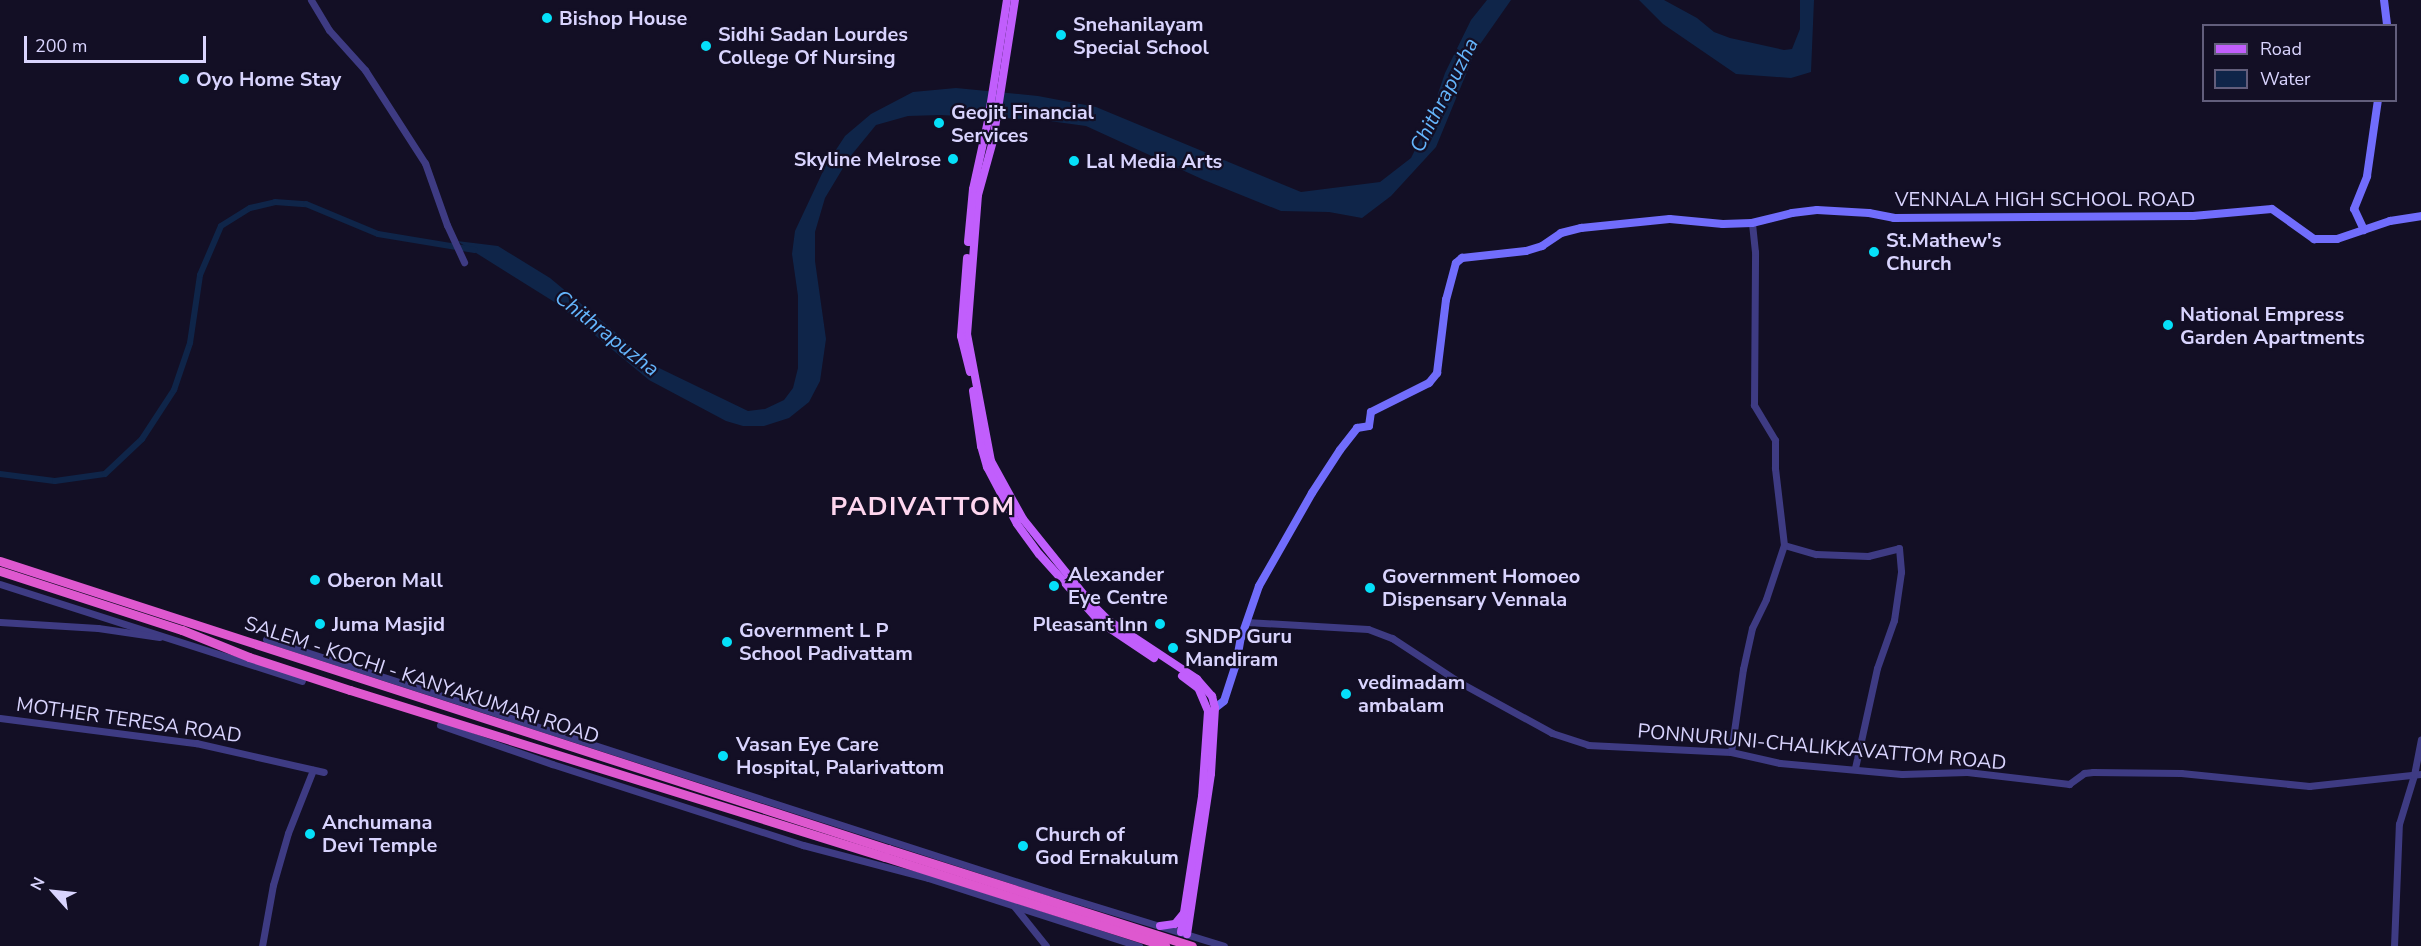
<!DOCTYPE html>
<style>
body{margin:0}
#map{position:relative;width:2421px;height:946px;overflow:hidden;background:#130f25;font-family:"Nunito Sans",sans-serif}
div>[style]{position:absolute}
.water>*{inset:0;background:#0f2549}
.canal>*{height:6px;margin:-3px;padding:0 3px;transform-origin:3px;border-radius:3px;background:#0f2549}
.tertiary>*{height:7px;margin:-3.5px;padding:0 3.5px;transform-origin:3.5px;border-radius:3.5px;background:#3e3b83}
.secondary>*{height:8px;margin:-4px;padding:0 4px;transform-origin:4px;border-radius:4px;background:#716dfc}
.primary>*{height:8px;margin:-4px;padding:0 4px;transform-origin:4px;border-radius:4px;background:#c15efc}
.trunk>*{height:9px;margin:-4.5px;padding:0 4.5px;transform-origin:4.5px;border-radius:4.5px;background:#de58cf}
.trunk-bridge>*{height:9px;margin:-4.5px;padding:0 4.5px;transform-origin:4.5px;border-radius:4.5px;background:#de58cf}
.dots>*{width:16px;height:16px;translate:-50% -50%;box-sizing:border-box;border:3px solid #130f25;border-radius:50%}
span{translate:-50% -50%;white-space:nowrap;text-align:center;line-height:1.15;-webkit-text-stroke:4.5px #130f25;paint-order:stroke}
.poi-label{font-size:20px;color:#d9d4fe;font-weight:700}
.left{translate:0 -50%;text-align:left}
.right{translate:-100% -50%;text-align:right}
.street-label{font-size:20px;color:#d9d4fe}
.water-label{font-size:21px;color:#64b5fc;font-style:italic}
.district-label{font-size:26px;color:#fed6ef;font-weight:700;letter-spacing:1.5px}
.legend{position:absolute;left:2202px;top:24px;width:195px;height:78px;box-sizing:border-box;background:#130f25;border:2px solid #625e7c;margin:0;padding:8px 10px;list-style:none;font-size:18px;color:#d9d4fe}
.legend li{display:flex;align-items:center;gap:12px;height:30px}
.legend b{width:30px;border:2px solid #625e7c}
.north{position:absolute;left:24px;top:862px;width:60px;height:60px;-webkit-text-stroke:4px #130f25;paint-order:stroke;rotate:297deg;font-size:16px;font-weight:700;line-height:24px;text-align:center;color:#d9d4fe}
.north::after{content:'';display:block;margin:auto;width:21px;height:27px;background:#d9d4fe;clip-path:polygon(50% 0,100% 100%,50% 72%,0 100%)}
.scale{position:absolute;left:24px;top:36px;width:182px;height:27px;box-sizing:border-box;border:3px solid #d9d4fe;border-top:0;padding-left:8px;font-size:18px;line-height:21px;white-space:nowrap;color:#d9d4fe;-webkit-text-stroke:4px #130f25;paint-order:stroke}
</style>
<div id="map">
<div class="water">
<i style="clip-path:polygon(1487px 0,1511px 0,1476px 50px,1436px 147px,1391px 196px,1362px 218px,1329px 212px,1281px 211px,1204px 180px,1086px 126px,1042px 120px,940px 115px,908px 116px,876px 125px,849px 158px,825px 198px,815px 232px,815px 261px,826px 339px,820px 381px,809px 402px,789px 418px,764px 426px,743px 426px,726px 421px,649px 380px,556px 303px,457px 241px,498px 246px,550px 278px,657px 367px,748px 411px,765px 409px,784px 400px,793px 388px,798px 368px,798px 296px,792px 254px,795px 231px,826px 165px,845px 136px,871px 114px,913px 92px,956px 88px,1038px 96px,1096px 107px,1301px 192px,1380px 182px,1411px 158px,1427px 126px,1445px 73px,1471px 20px)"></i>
<i style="clip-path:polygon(1639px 0,1664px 0,1697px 18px,1714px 32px,1730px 38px,1784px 50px,1792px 49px,1800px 29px,1800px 0,1814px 0,1811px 72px,1791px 78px,1736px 74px,1663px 24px)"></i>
</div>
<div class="canal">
<i style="left:0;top:474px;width:55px;rotate:7.3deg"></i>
<i style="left:55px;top:481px;width:50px;rotate:-8deg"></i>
<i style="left:105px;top:474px;width:51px;rotate:-43.4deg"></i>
<i style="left:142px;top:439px;width:59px;rotate:-56.9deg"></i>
<i style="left:174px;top:390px;width:50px;rotate:-71.2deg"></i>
<i style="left:190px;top:343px;width:69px;rotate:-81.6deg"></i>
<i style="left:200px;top:275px;width:53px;rotate:-66.8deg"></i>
<i style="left:221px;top:226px;width:34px;rotate:-32deg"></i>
<i style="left:250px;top:208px;width:26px;rotate:-13deg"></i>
<i style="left:275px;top:202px;width:31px;rotate:4deg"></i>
<i style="left:306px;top:204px;width:78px;rotate:22.6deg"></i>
<i style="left:378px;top:234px;width:98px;rotate:9.4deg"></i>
</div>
<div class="tertiary">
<i style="left:311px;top:0;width:35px;rotate:59deg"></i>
<i style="left:329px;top:30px;width:54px;rotate:48deg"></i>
<i style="left:365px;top:70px;width:111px;rotate:57.2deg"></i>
<i style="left:425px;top:163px;width:66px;rotate:70.5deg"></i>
<i style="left:447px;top:225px;width:41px;rotate:65.3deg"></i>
<i style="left:1784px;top:545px;width:33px;rotate:16deg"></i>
<i style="left:1816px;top:554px;width:52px;rotate:2.2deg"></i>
<i style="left:1868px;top:556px;width:32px;rotate:-14deg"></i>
<i style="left:1899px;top:548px;width:24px;rotate:85deg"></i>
<i style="left:1901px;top:572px;width:49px;rotate:98.3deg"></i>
<i style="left:1894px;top:620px;width:51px;rotate:109.5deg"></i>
<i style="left:1877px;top:668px;width:102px;rotate:102.4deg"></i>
<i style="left:0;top:584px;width:317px;rotate:17.8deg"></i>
<i style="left:0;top:622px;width:98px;rotate:3.5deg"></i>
<i style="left:98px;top:628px;width:62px;rotate:8.4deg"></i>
<i style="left:1246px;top:622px;width:122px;rotate:3.3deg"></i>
<i style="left:1368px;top:629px;width:26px;rotate:21deg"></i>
<i style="left:1392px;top:638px;width:80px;rotate:33.3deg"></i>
<i style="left:1459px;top:682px;width:106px;rotate:28.7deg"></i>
<i style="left:1552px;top:733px;width:38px;rotate:18deg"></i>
<i style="left:1588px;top:745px;width:143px;rotate:2.8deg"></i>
<i style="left:1731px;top:752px;width:50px;rotate:12.7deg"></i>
<i style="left:1780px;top:763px;width:122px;rotate:5.2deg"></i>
<i style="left:1902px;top:774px;width:65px;rotate:-1.8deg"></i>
<i style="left:1967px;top:772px;width:103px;rotate:6.7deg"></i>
<i style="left:2069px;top:784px;width:19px;rotate:-36deg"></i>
<i style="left:2084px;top:773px;width:9px;rotate:-6deg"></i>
<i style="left:2093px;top:772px;width:88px;rotate:0.7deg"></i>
<i style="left:2181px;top:773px;width:129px;rotate:5.8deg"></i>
<i style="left:2309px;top:786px;width:113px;rotate:-6.1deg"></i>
<i style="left:266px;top:639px;width:823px;rotate:17.91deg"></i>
<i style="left:1049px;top:892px;width:183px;rotate:17.1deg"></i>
<i style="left:0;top:718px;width:198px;rotate:7.3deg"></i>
<i style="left:196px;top:743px;width:131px;rotate:12.8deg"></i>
<i style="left:440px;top:725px;width:119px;rotate:19.2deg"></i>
<i style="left:552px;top:764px;width:264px;rotate:17.9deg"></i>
<i style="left:803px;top:845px;width:129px;rotate:14.8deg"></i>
<i style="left:928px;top:878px;width:222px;rotate:17.9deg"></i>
<i style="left:1731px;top:752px;width:84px;rotate:-81.8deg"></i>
<i style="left:1743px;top:669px;width:42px;rotate:-77.6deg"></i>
<i style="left:1752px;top:628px;width:32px;rotate:-64deg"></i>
<i style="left:1766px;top:599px;width:57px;rotate:-71.6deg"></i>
<i style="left:1784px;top:545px;width:78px;rotate:-96.7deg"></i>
<i style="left:1775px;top:468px;width:28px;rotate:-90deg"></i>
<i style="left:1775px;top:440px;width:41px;rotate:-121deg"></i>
<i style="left:1754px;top:405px;width:153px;rotate:-89.6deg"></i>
<i style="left:1755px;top:252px;width:29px;rotate:-96deg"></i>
<i style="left:1014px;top:906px;width:51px;rotate:51.3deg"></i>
<i style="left:262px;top:946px;width:62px;rotate:-79.8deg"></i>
<i style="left:273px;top:885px;width:54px;rotate:-73.9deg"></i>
<i style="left:288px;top:833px;width:68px;rotate:-68.4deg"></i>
<i style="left:2394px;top:946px;width:122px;rotate:-87.7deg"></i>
<i style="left:2399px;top:824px;width:51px;rotate:-73deg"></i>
<i style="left:2414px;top:775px;width:36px;rotate:-79deg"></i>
</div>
<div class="secondary">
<i style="left:2384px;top:0;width:26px;rotate:83deg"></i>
<i style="left:2364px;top:230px;width:23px;rotate:-115deg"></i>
<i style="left:2354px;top:209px;width:35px;rotate:-68deg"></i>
<i style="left:2367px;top:176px;width:77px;rotate:-81.8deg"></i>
<i style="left:1215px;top:708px;width:11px;rotate:-38deg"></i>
<i style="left:1224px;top:701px;width:38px;rotate:-72deg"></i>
<i style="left:1236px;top:665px;width:27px;rotate:-80deg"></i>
<i style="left:1241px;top:638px;width:55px;rotate:-70.9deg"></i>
<i style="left:1259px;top:586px;width:107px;rotate:-60.3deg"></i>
<i style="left:1312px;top:493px;width:51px;rotate:-56.9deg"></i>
<i style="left:1340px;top:450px;width:28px;rotate:-52deg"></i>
<i style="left:1357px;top:428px;width:12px;rotate:-9deg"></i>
<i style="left:1369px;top:426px;width:14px;rotate:-82deg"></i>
<i style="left:1371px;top:412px;width:65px;rotate:-26.6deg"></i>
<i style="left:1429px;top:383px;width:13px;rotate:-51deg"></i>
<i style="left:1437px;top:373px;width:74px;rotate:-83deg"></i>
<i style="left:1446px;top:300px;width:38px;rotate:-75deg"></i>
<i style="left:1456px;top:263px;width:8px;rotate:-40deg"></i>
<i style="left:1462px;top:258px;width:64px;rotate:-6.2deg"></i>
<i style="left:1526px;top:251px;width:17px;rotate:-17deg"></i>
<i style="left:1542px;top:246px;width:23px;rotate:-34deg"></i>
<i style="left:1561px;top:233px;width:21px;rotate:-14deg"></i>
<i style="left:1581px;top:228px;width:89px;rotate:-5.8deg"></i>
<i style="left:1670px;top:219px;width:53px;rotate:5.4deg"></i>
<i style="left:1723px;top:224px;width:29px;rotate:-2deg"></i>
<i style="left:1752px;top:223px;width:41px;rotate:-14deg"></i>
<i style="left:1792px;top:213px;width:25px;rotate:-7deg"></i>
<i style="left:1817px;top:210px;width:52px;rotate:3.3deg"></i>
<i style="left:1869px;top:213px;width:25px;rotate:11deg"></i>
<i style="left:1894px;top:218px;width:299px;rotate:-0.4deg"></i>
<i style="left:2193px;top:216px;width:79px;rotate:-5.1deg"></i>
<i style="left:2272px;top:209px;width:52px;rotate:35.5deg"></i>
<i style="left:2314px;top:239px;width:23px"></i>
<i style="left:2337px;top:239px;width:56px;rotate:-18.8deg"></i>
<i style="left:2390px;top:221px;width:31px;rotate:-9deg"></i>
</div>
<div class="primary">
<i style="left:1015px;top:0;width:143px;rotate:98.9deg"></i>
<i style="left:993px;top:141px;width:56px;rotate:105.5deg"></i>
<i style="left:978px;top:195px;width:139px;rotate:94.5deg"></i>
<i style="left:967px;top:334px;width:129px;rotate:79.3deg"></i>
<i style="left:991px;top:461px;width:66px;rotate:61.1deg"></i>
<i style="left:1023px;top:519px;width:105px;rotate:51.2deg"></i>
<i style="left:1089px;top:601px;width:27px;rotate:45deg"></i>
<i style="left:1108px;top:620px;width:107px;rotate:33.5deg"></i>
<i style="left:1197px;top:679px;width:23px;rotate:49deg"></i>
<i style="left:1212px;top:696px;width:12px;rotate:76deg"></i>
<i style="left:1215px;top:708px;width:66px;rotate:93.5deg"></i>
<i style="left:1211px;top:774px;width:162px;rotate:98.5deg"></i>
<i style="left:968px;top:242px;width:53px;rotate:-84.6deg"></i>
<i style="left:973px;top:189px;width:70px;rotate:-77.6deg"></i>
<i style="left:988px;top:121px;width:122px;rotate:-81.1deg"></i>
<i style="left:967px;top:258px;width:78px;rotate:94.4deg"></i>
<i style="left:961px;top:336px;width:37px;rotate:76deg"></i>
<i style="left:973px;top:391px;width:56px;rotate:81.7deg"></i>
<i style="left:981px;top:446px;width:22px;rotate:74deg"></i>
<i style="left:987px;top:467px;width:64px;rotate:62.2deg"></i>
<i style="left:1017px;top:524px;width:37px;rotate:54deg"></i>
<i style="left:1039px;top:554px;width:91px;rotate:48.1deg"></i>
<i style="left:1100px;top:622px;width:65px;rotate:33.7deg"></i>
<i style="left:1160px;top:926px;width:15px;rotate:-8deg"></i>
<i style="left:1175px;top:924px;width:13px;rotate:-51deg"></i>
<i style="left:1181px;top:932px;width:137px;rotate:-81.2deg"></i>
<i style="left:1202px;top:797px;width:86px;rotate:-86deg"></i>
<i style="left:1208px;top:711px;width:25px;rotate:-113deg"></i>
<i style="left:1198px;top:688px;width:20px;rotate:-143deg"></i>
</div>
<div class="trunk">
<i style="left:0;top:561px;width:934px;rotate:17.97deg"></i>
<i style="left:0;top:571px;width:191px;rotate:18deg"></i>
<i style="left:182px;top:630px;width:72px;rotate:21.9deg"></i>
<i style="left:249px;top:657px;width:106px;rotate:18.1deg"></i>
<i style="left:350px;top:690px;width:560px;rotate:17.34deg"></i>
</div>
<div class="trunk-bridge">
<i style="left:888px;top:849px;width:319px;rotate:17.7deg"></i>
<i style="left:885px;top:857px;width:294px;rotate:17.6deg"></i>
</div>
<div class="dots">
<i style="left:547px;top:18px;background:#05e0f9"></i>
<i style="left:1061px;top:35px;background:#05e0f9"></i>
<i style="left:706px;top:46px;background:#05e0f9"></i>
<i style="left:184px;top:79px;background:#05e0f9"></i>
<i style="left:939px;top:123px;background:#05e0f9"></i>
<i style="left:953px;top:159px;background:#05e0f9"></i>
<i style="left:1074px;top:161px;background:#05e0f9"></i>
<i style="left:1874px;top:252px;background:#05e0f9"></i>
<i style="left:2168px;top:325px;background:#05e0f9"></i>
<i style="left:315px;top:580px;background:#05e0f9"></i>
<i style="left:1054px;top:586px;background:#05e0f9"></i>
<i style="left:1370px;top:588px;background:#05e0f9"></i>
<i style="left:320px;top:624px;background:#05e0f9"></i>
<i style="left:1160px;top:624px;background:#05e0f9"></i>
<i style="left:727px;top:642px;background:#05e0f9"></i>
<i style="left:1173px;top:648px;background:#05e0f9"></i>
<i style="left:1346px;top:694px;background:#05e0f9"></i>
<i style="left:723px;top:756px;background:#05e0f9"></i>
<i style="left:310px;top:834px;background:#05e0f9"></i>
<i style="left:1023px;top:846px;background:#05e0f9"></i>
</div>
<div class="poi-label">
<span class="left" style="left:559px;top:18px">Bishop House</span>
<span class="left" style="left:1073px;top:36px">Snehanilayam<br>Special School</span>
<span class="left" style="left:718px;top:46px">Sidhi Sadan Lourdes<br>College Of Nursing</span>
<span class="left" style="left:196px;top:79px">Oyo Home Stay</span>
<span class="left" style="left:951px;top:124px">Geojit Financial<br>Services</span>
<span class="right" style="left:941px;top:159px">Skyline Melrose</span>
<span class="left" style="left:1086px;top:161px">Lal Media Arts</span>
<span class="left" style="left:1886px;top:252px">St.Mathew's<br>Church</span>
<span class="left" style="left:2180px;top:326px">National Empress<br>Garden Apartments</span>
<span class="left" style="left:1068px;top:586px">Alexander<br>Eye Centre</span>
<span class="left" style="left:1382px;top:588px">Government Homoeo<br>Dispensary Vennala</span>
<span class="left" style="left:327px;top:580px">Oberon Mall</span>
<span class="left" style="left:332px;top:624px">Juma Masjid</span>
<span class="right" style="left:1148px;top:624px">Pleasant Inn</span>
<span class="left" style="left:739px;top:642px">Government L P<br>School Padivattam</span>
<span class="left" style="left:1185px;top:648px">SNDP Guru<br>Mandiram</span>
<span class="left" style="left:1358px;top:694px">vedimadam<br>ambalam</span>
<span class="left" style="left:736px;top:756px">Vasan Eye Care<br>Hospital, Palarivattom</span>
<span class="left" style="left:322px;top:834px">Anchumana<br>Devi Temple</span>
<span class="left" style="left:1035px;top:846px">Church of<br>God Ernakulum</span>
</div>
<div class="street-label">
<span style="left:2045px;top:199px">VENNALA HIGH SCHOOL ROAD</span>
<span style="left:422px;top:680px;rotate:18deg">SALEM - KOCHI - KANYAKUMARI ROAD</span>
<span style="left:129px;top:720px;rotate:8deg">MOTHER TERESA ROAD</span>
<span style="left:1822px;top:747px;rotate:5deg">PONNURUNI-CHALIKKAVATTOM ROAD</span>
</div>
<div class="water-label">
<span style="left:1444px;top:95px;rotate:-63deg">Chithrapuzha</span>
<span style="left:607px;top:333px;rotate:38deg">Chithrapuzha</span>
</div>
<div class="district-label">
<span style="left:923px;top:507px">PADIVATTOM</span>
</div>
<ul class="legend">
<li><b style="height:8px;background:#c15efc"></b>Road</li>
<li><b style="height:16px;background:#0f2549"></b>Water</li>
</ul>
<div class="north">N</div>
<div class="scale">200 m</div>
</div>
